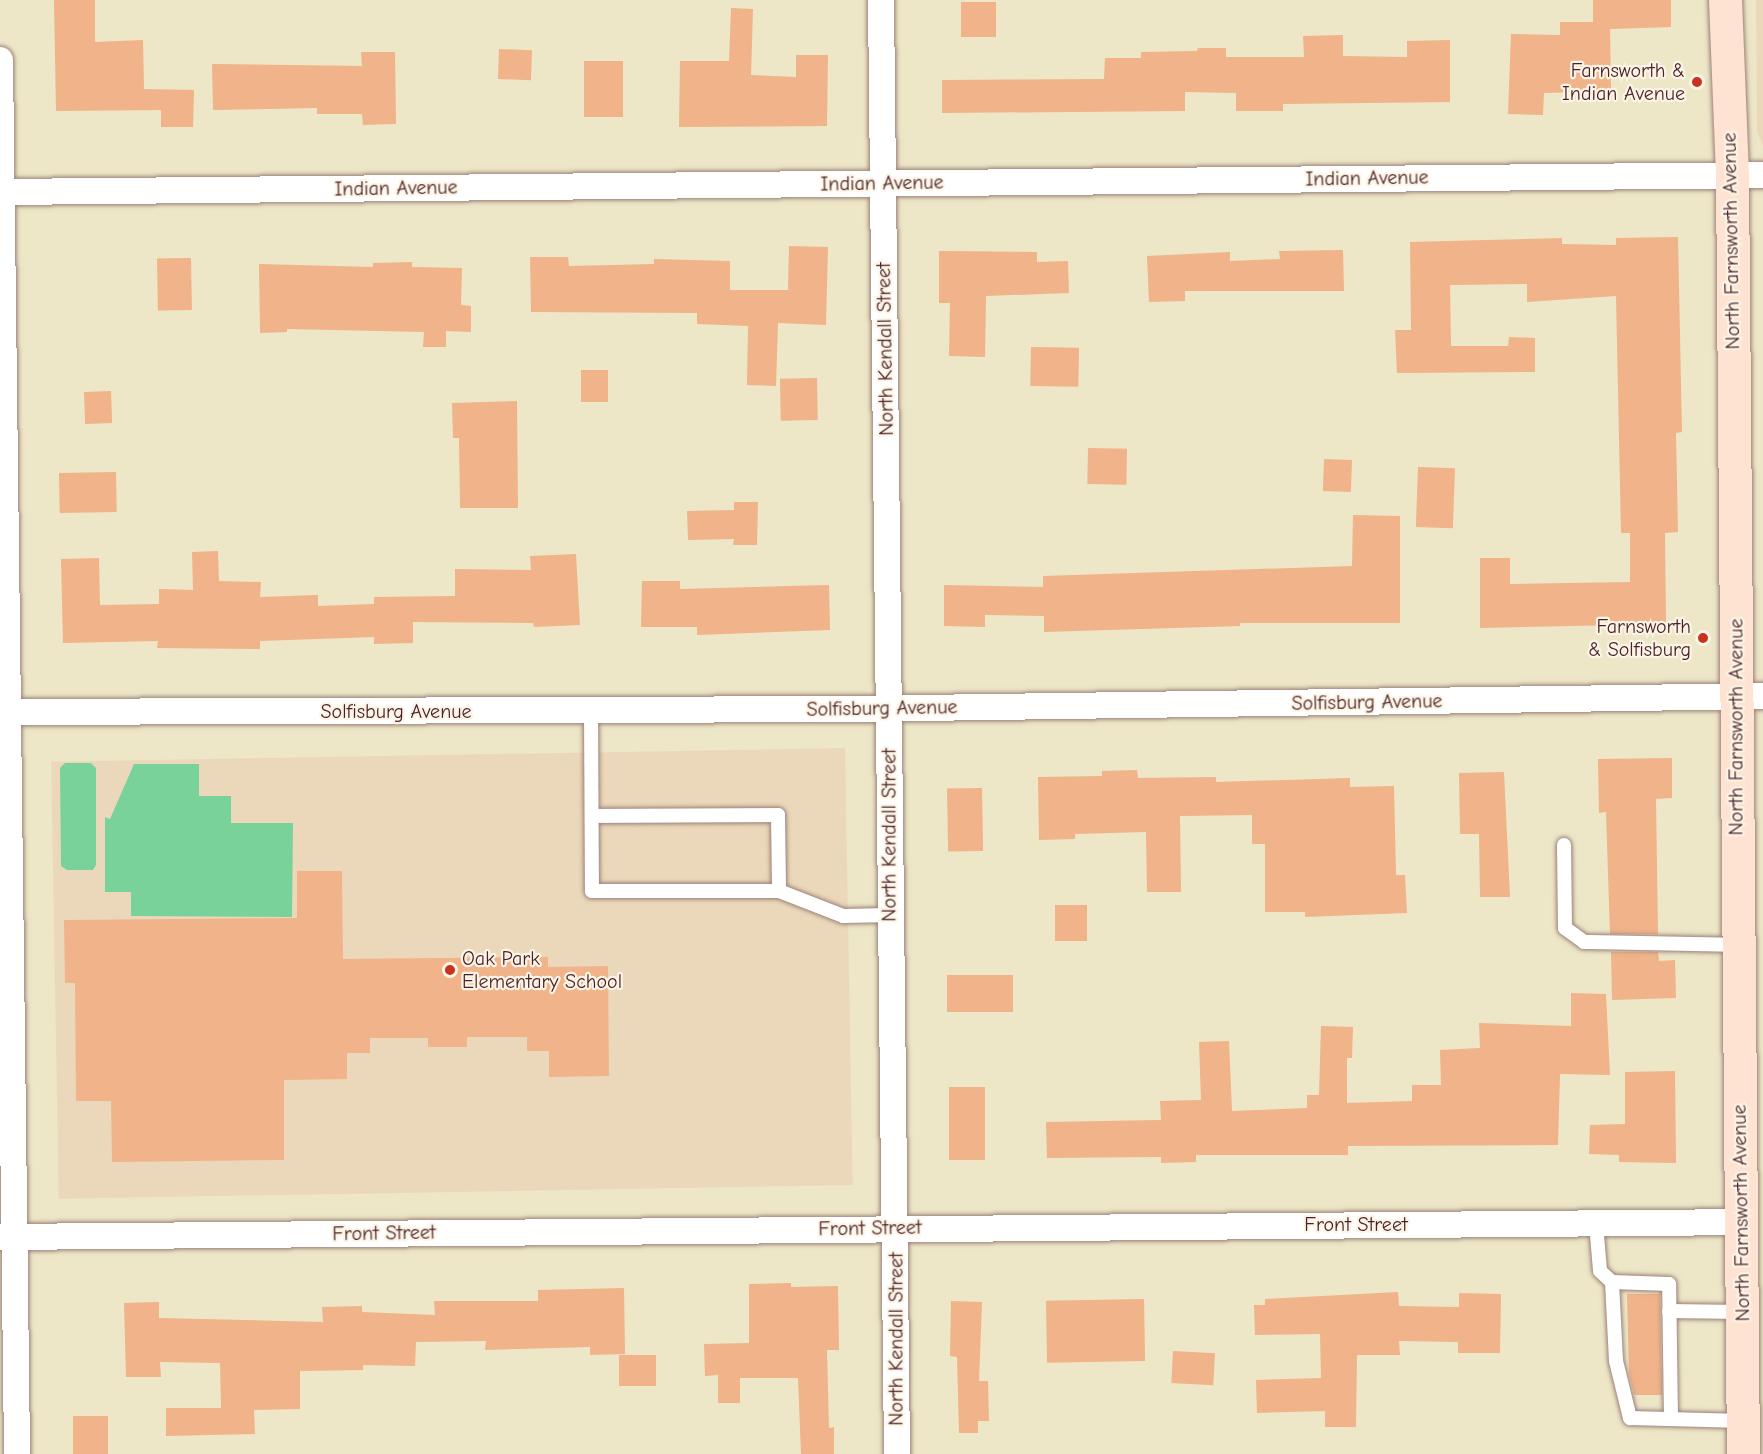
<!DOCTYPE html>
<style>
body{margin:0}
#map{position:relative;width:1763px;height:1454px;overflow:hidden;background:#ede6c7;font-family:"Comic Neue",sans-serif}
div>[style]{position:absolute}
.built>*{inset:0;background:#ebd8ba;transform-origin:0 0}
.green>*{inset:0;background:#78d299}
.building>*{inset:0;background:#f0b38a;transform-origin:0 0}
.roads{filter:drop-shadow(0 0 2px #9c8279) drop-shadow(0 0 2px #9c8279)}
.service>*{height:14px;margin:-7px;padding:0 7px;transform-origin:7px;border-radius:7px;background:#fff}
.minor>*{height:26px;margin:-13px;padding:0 13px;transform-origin:13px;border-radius:13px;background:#fff}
.secondary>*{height:33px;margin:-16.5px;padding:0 16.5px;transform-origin:16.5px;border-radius:16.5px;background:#fee3d2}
.dots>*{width:16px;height:16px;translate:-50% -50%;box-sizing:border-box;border:3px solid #fcf5e5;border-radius:50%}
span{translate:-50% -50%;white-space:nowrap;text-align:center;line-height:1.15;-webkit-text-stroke:4.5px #fcf5e5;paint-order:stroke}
.poi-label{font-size:20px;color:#4a1f2b}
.right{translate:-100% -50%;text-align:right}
.left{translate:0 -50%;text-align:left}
.street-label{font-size:20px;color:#4a1f2b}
</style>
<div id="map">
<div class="built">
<i style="clip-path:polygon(1756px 0,1763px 0,1763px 146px,1757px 132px)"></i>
<i style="left:845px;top:748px;width:437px;height:794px;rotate:89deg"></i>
</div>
<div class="green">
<i style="clip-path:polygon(65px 763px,91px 763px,96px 768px,96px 865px,93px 870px,67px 870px,61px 866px,60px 768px)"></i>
<i style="clip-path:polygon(134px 764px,199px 764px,199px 796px,231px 796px,231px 823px,293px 823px,292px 917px,131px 916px,131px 892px,105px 892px,105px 817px,110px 819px)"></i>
</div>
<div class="building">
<i style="clip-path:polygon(54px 0,95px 0,95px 42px,143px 40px,144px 89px,194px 90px,193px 127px,161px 127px,161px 110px,56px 111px)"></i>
<i style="clip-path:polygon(1593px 0,1671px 0,1671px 27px,1610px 29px,1611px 91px,1544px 93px,1543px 115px,1508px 114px,1511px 34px,1560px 35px,1560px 22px,1593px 22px)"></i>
<i style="left:961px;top:2px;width:35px;height:35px"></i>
<i style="clip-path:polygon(731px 8px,753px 9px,751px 75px,796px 77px,796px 55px,828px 55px,827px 126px,679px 127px,680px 61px,729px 61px)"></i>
<i style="clip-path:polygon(1343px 35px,1343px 56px,1407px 57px,1407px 41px,1450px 40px,1450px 102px,1283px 104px,1283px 111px,1236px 111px,1236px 93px,1185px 92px,1185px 111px,942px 113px,942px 80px,1104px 79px,1105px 58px,1141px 58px,1141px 52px,1197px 51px,1198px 48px,1226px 48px,1226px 57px,1304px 57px,1303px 36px)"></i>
<i style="left:499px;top:49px;width:33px;height:30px;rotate:2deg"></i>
<i style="clip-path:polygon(361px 52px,395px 52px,396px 124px,363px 125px,362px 114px,317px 114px,317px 108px,213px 110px,212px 64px,362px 66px)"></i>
<i style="left:584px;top:61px;width:39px;height:56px"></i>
<i style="clip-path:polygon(1678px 237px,1682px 432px,1676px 433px,1678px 532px,1665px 533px,1666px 624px,1480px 628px,1480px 558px,1510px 558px,1510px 584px,1630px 582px,1630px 533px,1621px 533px,1616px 296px,1527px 302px,1527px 284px,1450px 285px,1451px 346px,1508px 346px,1509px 337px,1535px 338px,1535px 372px,1397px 373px,1395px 330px,1411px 330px,1410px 242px,1562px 238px,1562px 244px,1616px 245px,1616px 238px)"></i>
<i style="clip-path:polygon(789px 246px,828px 247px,826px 325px,778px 323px,776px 386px,747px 385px,748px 326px,697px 324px,697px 313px,531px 312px,530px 257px,568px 257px,569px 266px,654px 264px,654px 259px,730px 261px,730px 290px,788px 290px)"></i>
<i style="clip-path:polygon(1343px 250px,1344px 291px,1185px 291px,1185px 301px,1149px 302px,1147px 256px,1230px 252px,1230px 261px,1280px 259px,1279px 251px)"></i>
<i style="clip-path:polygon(939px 251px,1037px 252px,1037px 262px,1068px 261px,1069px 293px,986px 296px,985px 357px,949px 356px,950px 303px,939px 303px)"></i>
<i style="left:191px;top:258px;width:52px;height:34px;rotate:89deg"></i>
<i style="clip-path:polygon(412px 262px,412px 267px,462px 268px,461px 305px,471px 306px,471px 332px,446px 331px,446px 347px,423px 347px,424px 332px,287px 329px,287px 332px,260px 333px,259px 264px,373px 267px,373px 263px)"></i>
<i style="left:1031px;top:347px;width:48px;height:39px;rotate:1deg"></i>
<i style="left:581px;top:370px;width:27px;height:32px"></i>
<i style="left:817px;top:378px;width:42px;height:37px;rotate:89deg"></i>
<i style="left:111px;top:391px;width:32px;height:27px;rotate:88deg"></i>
<i style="clip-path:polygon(517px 401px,518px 508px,460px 508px,459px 438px,453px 438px,452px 403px)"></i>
<i style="left:1088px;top:448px;width:39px;height:36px;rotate:1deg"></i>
<i style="left:1324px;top:459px;width:28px;height:32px;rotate:2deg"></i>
<i style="left:1418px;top:467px;width:37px;height:60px;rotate:2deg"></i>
<i style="left:116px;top:472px;width:40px;height:57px;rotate:89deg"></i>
<i style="clip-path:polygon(734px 502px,758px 502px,757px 545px,733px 545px,734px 539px,688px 540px,687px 511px,734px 510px)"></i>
<i style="clip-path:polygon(1353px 515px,1400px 516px,1400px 623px,1240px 623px,1240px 626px,1044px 632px,1044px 616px,985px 615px,985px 627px,944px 626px,944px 585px,1043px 587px,1043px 576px,1352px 566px)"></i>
<i style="clip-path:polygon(218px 551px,219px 581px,261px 582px,260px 597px,318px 595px,318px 606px,374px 604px,374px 597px,455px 596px,455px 569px,531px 570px,530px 556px,576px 554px,580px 625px,534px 627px,533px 623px,413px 622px,413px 643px,374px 644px,374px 637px,260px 641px,260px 649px,157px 648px,158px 641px,63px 643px,61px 559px,99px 558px,100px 605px,159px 604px,159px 589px,193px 590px,192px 552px)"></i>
<i style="clip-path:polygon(642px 581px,680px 581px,680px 589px,829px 585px,830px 630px,697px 635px,697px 627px,641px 627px)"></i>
<i style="clip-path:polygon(1672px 758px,1672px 798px,1656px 799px,1658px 934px,1610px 934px,1606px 812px,1599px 813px,1598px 759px)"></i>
<i style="clip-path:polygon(1137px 770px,1138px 778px,1216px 777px,1216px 782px,1350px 778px,1350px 787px,1394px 786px,1396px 875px,1405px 875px,1407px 913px,1305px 917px,1305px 912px,1265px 912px,1265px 844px,1252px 844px,1252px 815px,1180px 816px,1181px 892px,1147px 892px,1146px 832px,1075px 834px,1075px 839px,1039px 840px,1038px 777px,1102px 776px,1102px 771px)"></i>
<i style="clip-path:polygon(1504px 772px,1510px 897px,1480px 897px,1479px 834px,1460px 834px,1459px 773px)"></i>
<i style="left:982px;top:788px;width:63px;height:35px;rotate:89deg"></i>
<i style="clip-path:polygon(297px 871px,342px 871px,343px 959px,548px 957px,548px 967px,608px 966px,609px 1076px,549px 1077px,549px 1051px,527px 1051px,527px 1037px,467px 1037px,467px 1047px,428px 1047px,428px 1038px,370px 1038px,370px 1053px,347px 1053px,347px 1079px,284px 1080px,284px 1160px,112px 1162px,111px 1101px,76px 1101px,75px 983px,65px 983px,64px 920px,297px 918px)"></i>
<i style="left:1055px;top:905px;width:32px;height:36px"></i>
<i style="clip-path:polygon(1611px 952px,1658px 952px,1659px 961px,1675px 960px,1676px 998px,1612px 1000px)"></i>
<i style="left:947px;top:975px;width:66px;height:37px"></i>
<i style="clip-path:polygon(1571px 993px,1606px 994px,1610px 1075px,1560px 1074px,1558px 1145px,1348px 1146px,1348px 1155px,1196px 1155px,1196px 1162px,1161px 1163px,1161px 1157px,1047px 1158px,1046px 1122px,1161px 1120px,1160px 1101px,1201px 1100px,1199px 1042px,1229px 1041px,1232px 1111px,1307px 1108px,1307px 1095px,1319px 1095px,1321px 1026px,1353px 1027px,1352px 1058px,1347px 1058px,1347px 1103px,1412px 1101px,1412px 1085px,1441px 1085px,1440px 1050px,1480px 1048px,1479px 1023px,1571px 1026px)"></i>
<i style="clip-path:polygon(1675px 1071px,1676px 1163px,1619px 1162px,1619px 1155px,1589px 1154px,1590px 1125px,1625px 1124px,1625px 1072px)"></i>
<i style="left:985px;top:1087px;width:73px;height:36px;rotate:90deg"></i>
<i style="clip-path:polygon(791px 1283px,791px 1287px,838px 1286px,839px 1350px,827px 1350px,829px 1428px,834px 1427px,834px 1454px,801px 1454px,798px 1378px,740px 1378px,740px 1403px,718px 1403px,718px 1375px,705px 1376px,704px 1344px,749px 1343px,749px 1284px)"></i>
<i style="clip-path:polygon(624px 1288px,625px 1354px,590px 1355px,590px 1347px,485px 1350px,486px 1341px,416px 1342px,415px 1366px,363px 1365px,363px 1370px,300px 1371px,300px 1409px,254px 1410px,255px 1434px,166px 1436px,166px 1408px,221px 1408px,220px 1363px,160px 1362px,161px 1377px,126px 1377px,124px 1303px,159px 1302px,159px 1318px,323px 1322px,322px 1307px,362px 1306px,362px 1312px,435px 1315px,434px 1301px,538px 1301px,538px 1290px)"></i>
<i style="clip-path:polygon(1398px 1292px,1399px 1306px,1459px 1307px,1459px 1293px,1501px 1294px,1500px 1353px,1458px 1353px,1458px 1342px,1399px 1341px,1400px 1355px,1357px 1355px,1356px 1427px,1325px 1427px,1325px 1411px,1257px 1413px,1256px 1380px,1321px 1378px,1320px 1334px,1255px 1335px,1254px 1305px,1265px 1305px,1265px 1299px)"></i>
<i style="clip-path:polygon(1627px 1294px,1660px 1294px,1662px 1395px,1634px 1395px,1629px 1374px)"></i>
<i style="left:1144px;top:1299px;width:62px;height:98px;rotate:89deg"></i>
<i style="clip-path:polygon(951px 1301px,982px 1302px,979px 1381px,988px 1381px,989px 1421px,978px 1421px,978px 1433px,959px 1433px,957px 1357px,950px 1356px)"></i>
<i style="left:1173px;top:1351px;width:42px;height:32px;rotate:3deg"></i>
<i style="left:619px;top:1355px;width:37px;height:31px"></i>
<i style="left:108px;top:1416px;width:38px;height:35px;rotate:90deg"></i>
</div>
<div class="roads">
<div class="service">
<i style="left:591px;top:710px;width:181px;rotate:89.7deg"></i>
<i style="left:592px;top:891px;width:187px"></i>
<i style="left:779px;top:891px;width:69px;rotate:21.3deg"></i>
<i style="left:843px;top:916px;width:47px;rotate:-1.2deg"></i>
<i style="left:592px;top:816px;width:186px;rotate:-0.3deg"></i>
<i style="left:778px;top:815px;width:76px;rotate:89.2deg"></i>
<i style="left:1564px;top:845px;width:83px;rotate:89.3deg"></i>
<i style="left:1565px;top:928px;width:24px;rotate:36deg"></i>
<i style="left:1584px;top:942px;width:154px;rotate:1.1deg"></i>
<i style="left:1596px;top:1223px;width:48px;rotate:85.2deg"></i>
<i style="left:1600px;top:1271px;width:16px;rotate:43deg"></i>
<i style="left:1669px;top:1311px;width:73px;rotate:0.8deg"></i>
<i style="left:1671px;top:1419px;width:135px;rotate:-90.8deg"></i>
<i style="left:1669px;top:1284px;width:57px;rotate:-178deg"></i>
<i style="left:1612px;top:1282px;width:79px;rotate:87.1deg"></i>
<i style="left:1616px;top:1361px;width:59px;rotate:76.2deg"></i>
<i style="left:1630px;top:1418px;width:113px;rotate:1.5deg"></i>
</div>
<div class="minor">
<i style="left:881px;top:0;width:1454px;rotate:89.37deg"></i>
<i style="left:0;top:60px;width:1394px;rotate:89.3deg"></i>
<i style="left:0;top:192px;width:1763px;rotate:-0.55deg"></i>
<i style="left:0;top:712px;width:849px;rotate:-0.2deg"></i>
<i style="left:849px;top:709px;width:914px;rotate:-0.81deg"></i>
<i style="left:0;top:1237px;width:1741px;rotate:-0.49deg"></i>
</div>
<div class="secondary">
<i style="left:1725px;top:0;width:174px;rotate:87.7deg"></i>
<i style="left:1732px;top:174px;width:1280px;rotate:89.51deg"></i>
</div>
</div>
<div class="dots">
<i style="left:1697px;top:82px;background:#c8321e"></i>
<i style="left:1703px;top:638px;background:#c8321e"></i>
<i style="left:450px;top:970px;background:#c8321e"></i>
</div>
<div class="poi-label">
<span class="right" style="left:1685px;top:82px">Farnsworth &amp;<br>Indian Avenue</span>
<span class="right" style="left:1691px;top:638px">Farnsworth<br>&amp; Solfisburg</span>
<span class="left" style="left:462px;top:970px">Oak Park<br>Elementary School</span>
</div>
<div class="street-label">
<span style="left:1367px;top:178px;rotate:-1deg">Indian Avenue</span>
<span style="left:882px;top:183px;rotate:-1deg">Indian Avenue</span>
<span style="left:396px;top:188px;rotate:-1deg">Indian Avenue</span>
<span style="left:1731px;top:241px;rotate:-91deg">North Farnsworth Avenue</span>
<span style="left:885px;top:349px;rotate:-91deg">North Kendall Street</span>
<span style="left:1367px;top:702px;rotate:-1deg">Solfisburg Avenue</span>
<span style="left:882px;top:708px;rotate:-1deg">Solfisburg Avenue</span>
<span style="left:396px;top:711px">Solfisburg Avenue</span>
<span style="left:1736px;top:727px;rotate:-90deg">North Farnsworth Avenue</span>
<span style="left:889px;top:835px;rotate:-90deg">North Kendall Street</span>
<span style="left:1741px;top:1213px;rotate:-91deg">North Farnsworth Avenue</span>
<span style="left:1356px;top:1224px">Front Street</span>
<span style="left:870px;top:1228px;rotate:-1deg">Front Street</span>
<span style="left:384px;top:1233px;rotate:-1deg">Front Street</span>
<span style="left:896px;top:1339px;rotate:-90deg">North Kendall Street</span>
</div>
</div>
